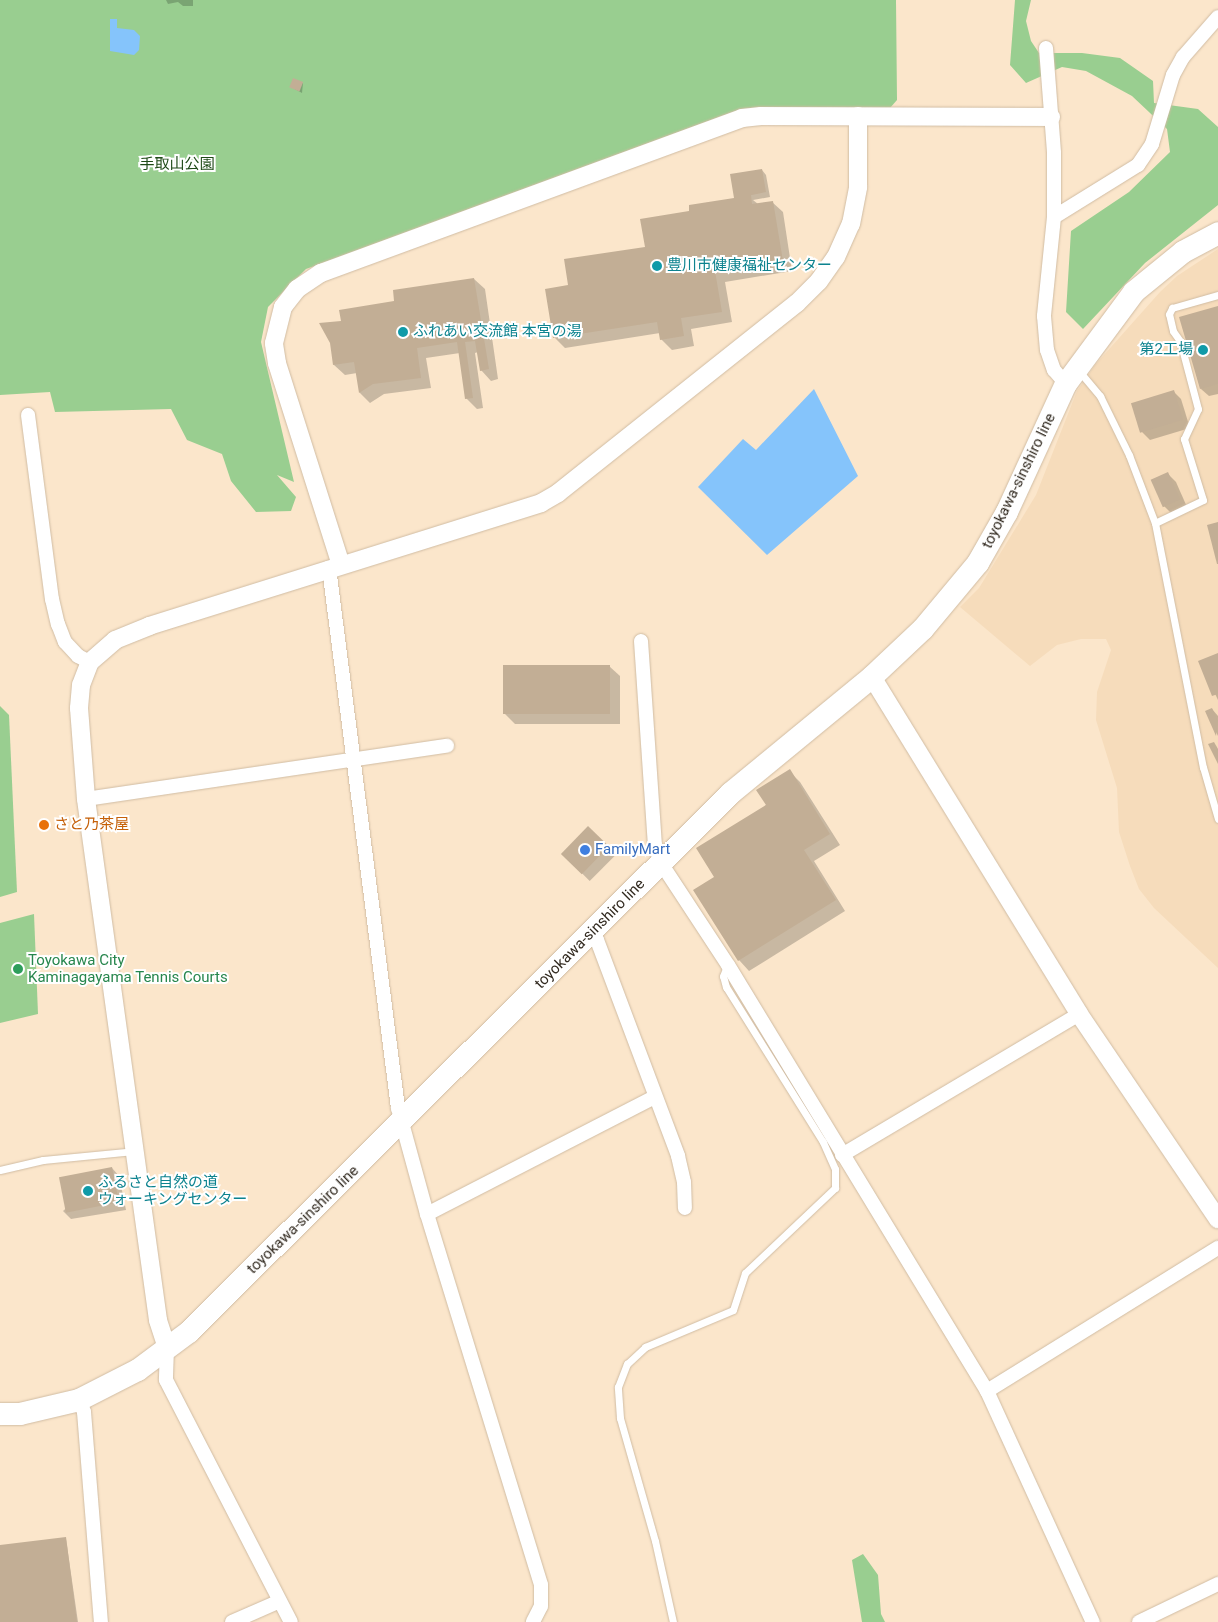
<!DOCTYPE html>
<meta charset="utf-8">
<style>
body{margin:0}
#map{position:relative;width:1218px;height:1622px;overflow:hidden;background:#fbe6cb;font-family:Roboto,"Noto Sans JP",sans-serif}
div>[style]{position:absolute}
.built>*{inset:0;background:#f6dcbb}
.green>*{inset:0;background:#99ce90}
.water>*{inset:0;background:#85c4fb}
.shadow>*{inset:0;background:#0003;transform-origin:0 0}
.building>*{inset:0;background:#c2ae95;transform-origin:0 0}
.roads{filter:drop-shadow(0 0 1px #d0bca3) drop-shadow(0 0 1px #d0bca3)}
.service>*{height:7px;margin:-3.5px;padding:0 3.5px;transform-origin:3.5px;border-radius:3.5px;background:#fff}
.minor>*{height:14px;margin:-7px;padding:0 7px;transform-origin:7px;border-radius:7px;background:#fff}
.tertiary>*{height:18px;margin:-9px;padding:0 9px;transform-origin:9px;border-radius:9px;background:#fff}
.primary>*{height:22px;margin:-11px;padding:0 11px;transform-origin:11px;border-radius:11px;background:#fff}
.dots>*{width:14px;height:14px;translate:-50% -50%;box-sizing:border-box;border:2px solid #fff;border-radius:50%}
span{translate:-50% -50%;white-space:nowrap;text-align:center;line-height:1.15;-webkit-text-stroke:4px #fff;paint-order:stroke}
.park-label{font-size:15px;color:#1f4a17}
.culture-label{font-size:15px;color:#0d838f}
.left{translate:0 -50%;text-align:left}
.right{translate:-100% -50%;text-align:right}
.street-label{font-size:15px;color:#31291f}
.food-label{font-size:15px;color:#c56008}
.shop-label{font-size:15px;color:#366cbe}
.leisure-label{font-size:15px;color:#27864d}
</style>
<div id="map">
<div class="built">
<i style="clip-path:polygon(1218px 249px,1218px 968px,1154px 908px,1139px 889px,1130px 866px,1119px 832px,1117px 788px,1096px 720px,1097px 692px,1111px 650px,1106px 639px,1081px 639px,1057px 645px,1030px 666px,960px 607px,979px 588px,1036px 495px,1077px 391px,1095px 365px,1160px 292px,1177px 276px)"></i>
</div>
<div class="green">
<i style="clip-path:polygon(0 0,896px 0,897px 100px,890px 108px,765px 109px,306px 269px,268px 307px,261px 342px,294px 482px,277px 475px,296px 497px,291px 511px,256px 512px,231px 481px,222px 454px,187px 440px,171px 409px,55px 412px,50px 392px,0 395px)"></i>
<i style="clip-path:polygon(1015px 0,1031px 0,1026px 21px,1031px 41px,1039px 53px,1082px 53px,1120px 58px,1153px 81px,1154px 103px,1198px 109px,1218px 127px,1218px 205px,1145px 263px,1083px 329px,1066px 312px,1071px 231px,1129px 192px,1170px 152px,1167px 129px,1132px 96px,1086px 71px,1062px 67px,1026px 83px,1010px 65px)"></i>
<i style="clip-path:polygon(0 706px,9px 715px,17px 892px,0 897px)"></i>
<i style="clip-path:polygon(34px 914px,38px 1014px,0 1023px,0 923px)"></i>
<i style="clip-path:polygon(863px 1554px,878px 1575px,881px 1614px,885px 1622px,862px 1622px,852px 1560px)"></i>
</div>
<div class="water">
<i style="clip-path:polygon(110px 19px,117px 19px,117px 28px,134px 30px,140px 36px,139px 50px,134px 55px,110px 51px)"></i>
<i style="clip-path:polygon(814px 389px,858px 476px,767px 555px,698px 487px,743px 439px,756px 450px)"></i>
</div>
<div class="shadow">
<i style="clip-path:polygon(166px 0,193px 0,193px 6px,183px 6px,178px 2px,168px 4px)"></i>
<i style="clip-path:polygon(303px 83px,302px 93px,291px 87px)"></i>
<i style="clip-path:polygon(762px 170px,766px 175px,770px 197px,753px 200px,758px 204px,772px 202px,783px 212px,792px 271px,725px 282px,732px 322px,691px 329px,694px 346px,672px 350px,661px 339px,660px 333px,565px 348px,555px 338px,547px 290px,569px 286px,646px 248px,691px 212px,737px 199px)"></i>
<i style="clip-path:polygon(474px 279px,485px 289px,498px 379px,491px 381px,481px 370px,478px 352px,475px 353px,483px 408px,477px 409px,466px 398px,460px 353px,426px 358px,431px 388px,384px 394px,370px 403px,360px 393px,357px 373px,345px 375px,334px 365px,342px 322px)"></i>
<i style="clip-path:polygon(1218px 307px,1218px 394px,1209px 396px,1201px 389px)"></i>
<i style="clip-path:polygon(1173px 391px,1181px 399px,1190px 428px,1150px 440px,1142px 432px)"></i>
<i style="clip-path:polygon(1168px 474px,1176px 482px,1187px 507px,1172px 514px,1164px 506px)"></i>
<i style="clip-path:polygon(1218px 654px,1218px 700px,1200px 662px)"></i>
<i style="clip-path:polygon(609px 666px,620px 676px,620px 724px,515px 724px,504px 713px)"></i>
<i style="clip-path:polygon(1212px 709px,1218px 716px,1218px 736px,1206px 712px)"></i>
<i style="clip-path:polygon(789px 771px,800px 782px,840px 845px,814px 861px,845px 911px,749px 971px,739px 960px,716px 878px)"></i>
<i style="left:589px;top:828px;width:38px;height:37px;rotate:45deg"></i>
<i style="clip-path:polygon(112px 1168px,119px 1176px,126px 1210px,71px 1219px,63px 1211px)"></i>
<i style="clip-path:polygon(66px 1539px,78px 1622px,0 1622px,0 1547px)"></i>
</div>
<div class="building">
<i style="left:293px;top:78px;width:11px;height:10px;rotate:22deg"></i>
<i style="clip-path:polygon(762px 169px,766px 192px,742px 197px,751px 195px,752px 204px,773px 201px,783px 261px,715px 271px,722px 312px,681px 318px,684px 336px,660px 340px,657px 322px,553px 338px,545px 289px,568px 285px,564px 259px,645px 247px,640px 219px,689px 211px,689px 205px,734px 198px,730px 174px)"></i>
<i style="clip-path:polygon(474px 278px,489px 369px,480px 371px,475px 341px,465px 342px,473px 398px,465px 399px,457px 342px,417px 348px,421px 378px,373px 384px,359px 393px,354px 362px,333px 365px,330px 343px,319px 323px,341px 321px,339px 310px,394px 301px,393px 290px)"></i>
<i style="clip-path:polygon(1218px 306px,1218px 384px,1200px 389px,1179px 317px)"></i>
<i style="left:1174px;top:390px;width:31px;height:45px;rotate:73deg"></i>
<i style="left:1168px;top:472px;width:30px;height:19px;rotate:66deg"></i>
<i style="clip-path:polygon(1218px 522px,1218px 564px,1217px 564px,1207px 525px)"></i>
<i style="clip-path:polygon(1218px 653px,1218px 694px,1212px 696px,1198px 661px)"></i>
<i style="left:503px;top:665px;width:107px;height:49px"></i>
<i style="clip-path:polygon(1212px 708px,1218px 721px,1216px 736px,1205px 711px)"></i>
<i style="clip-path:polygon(1214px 742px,1218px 749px,1218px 764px,1208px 744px)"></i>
<i style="clip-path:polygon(790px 769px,830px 834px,804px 850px,836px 900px,738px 961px,693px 890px,714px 877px,696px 848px,766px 805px,756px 790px)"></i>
<i style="left:588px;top:826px;width:29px;height:39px;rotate:44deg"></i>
<i style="left:112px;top:1167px;width:36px;height:54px;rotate:79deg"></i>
<i style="clip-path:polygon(66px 1537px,77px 1622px,0 1622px,0 1545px)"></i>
</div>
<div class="roads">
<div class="service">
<i style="left:1079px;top:371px;width:33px;rotate:50deg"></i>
<i style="left:1100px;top:396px;width:66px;rotate:63.8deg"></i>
<i style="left:1129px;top:455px;width:73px;rotate:69.1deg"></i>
<i style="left:1155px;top:523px;width:249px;rotate:78.9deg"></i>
<i style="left:1203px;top:767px;width:54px;rotate:73.9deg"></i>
<i style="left:1155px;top:523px;width:53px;rotate:-25.6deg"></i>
<i style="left:1203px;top:500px;width:64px;rotate:-107.3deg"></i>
<i style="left:1184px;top:439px;width:33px;rotate:-65deg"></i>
<i style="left:1198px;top:409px;width:70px;rotate:-104.8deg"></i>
<i style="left:1180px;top:341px;width:12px;rotate:-125deg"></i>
<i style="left:1173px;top:331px;width:17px;rotate:-103deg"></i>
<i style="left:1169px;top:314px;width:7px;rotate:-63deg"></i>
<i style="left:1172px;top:308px;width:48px;rotate:-15.8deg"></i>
<i style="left:0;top:1170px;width:44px;rotate:-13.1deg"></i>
<i style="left:43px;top:1160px;width:91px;rotate:-5.6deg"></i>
<i style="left:673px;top:1622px;width:83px;rotate:-102.5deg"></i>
<i style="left:655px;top:1541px;width:128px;rotate:-105.9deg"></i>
<i style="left:620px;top:1418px;width:31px;rotate:-94deg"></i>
<i style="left:618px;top:1387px;width:25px;rotate:-69deg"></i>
<i style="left:627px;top:1364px;width:25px;rotate:-43deg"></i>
<i style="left:645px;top:1347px;width:95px;rotate:-22.8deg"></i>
<i style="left:733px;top:1310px;width:39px;rotate:-72deg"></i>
<i style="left:745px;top:1273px;width:124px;rotate:-43.4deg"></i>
<i style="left:835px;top:1188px;width:19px;rotate:-90deg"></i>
<i style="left:835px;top:1169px;width:30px;rotate:-114deg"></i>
<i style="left:823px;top:1142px;width:183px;rotate:-122deg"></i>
<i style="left:726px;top:987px;width:11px;rotate:-105deg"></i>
<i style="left:723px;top:976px;width:11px;rotate:-68deg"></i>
</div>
<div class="minor">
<i style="left:1046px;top:48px;width:105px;rotate:85.6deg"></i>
<i style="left:1054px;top:153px;width:64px;rotate:90deg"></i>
<i style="left:1054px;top:217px;width:100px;rotate:95.8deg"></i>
<i style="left:1044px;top:316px;width:34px;rotate:85deg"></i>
<i style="left:1047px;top:350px;width:21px;rotate:71deg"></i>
<i style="left:1054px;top:370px;width:18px;rotate:49deg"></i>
<i style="left:1054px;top:217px;width:99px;rotate:-31.8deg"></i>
<i style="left:1138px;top:165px;width:25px;rotate:-56deg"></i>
<i style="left:1152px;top:144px;width:72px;rotate:-73.1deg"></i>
<i style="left:1173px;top:75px;width:21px;rotate:-61deg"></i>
<i style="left:1183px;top:57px;width:53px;rotate:-48.8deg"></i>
<i style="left:28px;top:415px;width:186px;rotate:82.6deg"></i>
<i style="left:52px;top:599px;width:26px;rotate:77deg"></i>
<i style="left:58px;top:624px;width:19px;rotate:69deg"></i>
<i style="left:65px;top:642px;width:19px;rotate:47deg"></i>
<i style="left:78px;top:656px;width:13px;rotate:27deg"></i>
<i style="left:329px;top:568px;width:544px;rotate:82.72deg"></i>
<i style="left:398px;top:1108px;width:110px;rotate:74.7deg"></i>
<i style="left:427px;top:1214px;width:388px;rotate:72.9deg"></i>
<i style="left:541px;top:1585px;width:21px;rotate:90deg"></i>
<i style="left:541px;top:1606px;width:18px;rotate:117deg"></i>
<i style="left:641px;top:641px;width:204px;rotate:86.1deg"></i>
<i style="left:655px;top:845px;width:19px;rotate:72deg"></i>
<i style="left:661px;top:863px;width:122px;rotate:56.7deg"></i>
<i style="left:728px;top:965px;width:499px;rotate:58.7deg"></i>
<i style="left:987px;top:1391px;width:254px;rotate:65.4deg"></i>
<i style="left:86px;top:799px;width:365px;rotate:-8.4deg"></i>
<i style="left:590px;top:933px;width:10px;rotate:45deg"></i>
<i style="left:597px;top:940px;width:231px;rotate:69.4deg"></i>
<i style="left:678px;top:1156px;width:27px;rotate:77deg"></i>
<i style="left:684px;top:1182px;width:26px;rotate:88deg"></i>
<i style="left:842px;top:1155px;width:276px;rotate:-30.7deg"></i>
<i style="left:427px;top:1214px;width:256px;rotate:-27.2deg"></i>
<i style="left:167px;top:1348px;width:32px;rotate:92deg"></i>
<i style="left:166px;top:1380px;width:272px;rotate:62.7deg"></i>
<i style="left:987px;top:1391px;width:272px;rotate:-31.8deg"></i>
<i style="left:79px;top:1400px;width:13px;rotate:67deg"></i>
<i style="left:84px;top:1412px;width:211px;rotate:85.4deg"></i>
<i style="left:232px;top:1622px;width:52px;rotate:-23.6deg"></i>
<i style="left:1139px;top:1622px;width:88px;rotate:-25.7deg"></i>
</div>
<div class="tertiary">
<i style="left:341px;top:565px;width:212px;rotate:-107.6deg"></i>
<i style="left:277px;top:363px;width:20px;rotate:-99deg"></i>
<i style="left:274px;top:343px;width:37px;rotate:-76deg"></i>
<i style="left:283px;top:307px;width:23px;rotate:-52deg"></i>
<i style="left:297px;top:289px;width:29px;rotate:-34deg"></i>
<i style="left:321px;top:273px;width:449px;rotate:-20.2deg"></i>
<i style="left:742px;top:118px;width:19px;rotate:-6deg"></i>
<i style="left:761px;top:116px;width:290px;rotate:0.2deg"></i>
<i style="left:872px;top:677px;width:395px;rotate:58.4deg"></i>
<i style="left:1079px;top:1014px;width:248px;rotate:55.9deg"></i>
<i style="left:167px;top:1348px;width:29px;rotate:-108deg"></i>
<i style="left:158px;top:1320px;width:526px;rotate:-97.87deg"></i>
<i style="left:86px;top:799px;width:91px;rotate:-94.4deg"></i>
<i style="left:79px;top:708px;width:23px;rotate:-85deg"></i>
<i style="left:81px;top:685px;width:25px;rotate:-69deg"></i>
<i style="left:90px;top:662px;width:33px;rotate:-41deg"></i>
<i style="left:115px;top:640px;width:37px;rotate:-22deg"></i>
<i style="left:149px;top:626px;width:411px;rotate:-17.4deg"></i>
<i style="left:541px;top:503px;width:20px;rotate:-30deg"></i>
<i style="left:558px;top:493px;width:305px;rotate:-38.5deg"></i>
<i style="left:797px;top:303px;width:31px;rotate:-45deg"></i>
<i style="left:819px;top:281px;width:29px;rotate:-55deg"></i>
<i style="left:836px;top:257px;width:36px;rotate:-66deg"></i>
<i style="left:851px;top:224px;width:38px;rotate:-79deg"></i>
<i style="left:858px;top:187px;width:71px;rotate:-90deg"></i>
</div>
<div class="primary">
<i style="left:0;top:1414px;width:20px"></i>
<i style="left:20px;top:1414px;width:61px;rotate:-13.3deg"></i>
<i style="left:79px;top:1400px;width:66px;rotate:-27deg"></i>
<i style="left:138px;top:1370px;width:64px;rotate:-36.7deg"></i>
<i style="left:189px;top:1332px;width:764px;rotate:-44.84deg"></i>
<i style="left:731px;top:793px;width:183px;rotate:-39.4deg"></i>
<i style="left:872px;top:677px;width:70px;rotate:-43.3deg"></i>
<i style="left:923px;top:629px;width:86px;rotate:-50.2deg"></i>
<i style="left:978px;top:563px;width:59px;rotate:-60.4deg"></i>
<i style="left:1007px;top:512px;width:141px;rotate:-65.3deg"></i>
<i style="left:1066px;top:384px;width:114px;rotate:-53.5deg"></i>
<i style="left:1134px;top:292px;width:63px;rotate:-39.2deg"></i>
<i style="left:1183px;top:252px;width:40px;rotate:-28deg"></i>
</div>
</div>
<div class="dots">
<i style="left:657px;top:266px;background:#0f9aa8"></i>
<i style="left:403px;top:332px;background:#0f9aa8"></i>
<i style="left:1203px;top:350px;background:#0f9aa8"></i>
<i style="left:44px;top:825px;background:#e8710a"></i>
<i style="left:585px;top:850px;background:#3f7fe0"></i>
<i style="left:18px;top:969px;background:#2e9e5b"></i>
<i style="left:88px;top:1191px;background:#0f9aa8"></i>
</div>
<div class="park-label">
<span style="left:177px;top:165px">手取山公園</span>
</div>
<div class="culture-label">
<span class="left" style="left:667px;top:266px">豊川市健康福祉センター</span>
<span class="left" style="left:413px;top:332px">ふれあい交流館 本宮の湯</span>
<span class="right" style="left:1193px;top:350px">第2工場</span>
<span class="left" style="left:98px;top:1191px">ふるさと自然の道<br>ウォーキングセンター</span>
</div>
<div class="street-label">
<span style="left:1019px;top:481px;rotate:-64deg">toyokawa-sinshiro line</span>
<span style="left:590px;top:934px;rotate:-45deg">toyokawa-sinshiro line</span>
<span style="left:303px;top:1220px;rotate:-44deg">toyokawa-sinshiro line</span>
</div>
<div class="food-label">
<span class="left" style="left:54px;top:825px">さと乃茶屋</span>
</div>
<div class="shop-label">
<span class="left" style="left:595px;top:850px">FamilyMart</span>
</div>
<div class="leisure-label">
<span class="left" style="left:28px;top:969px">Toyokawa City<br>Kaminagayama Tennis Courts</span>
</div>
</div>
